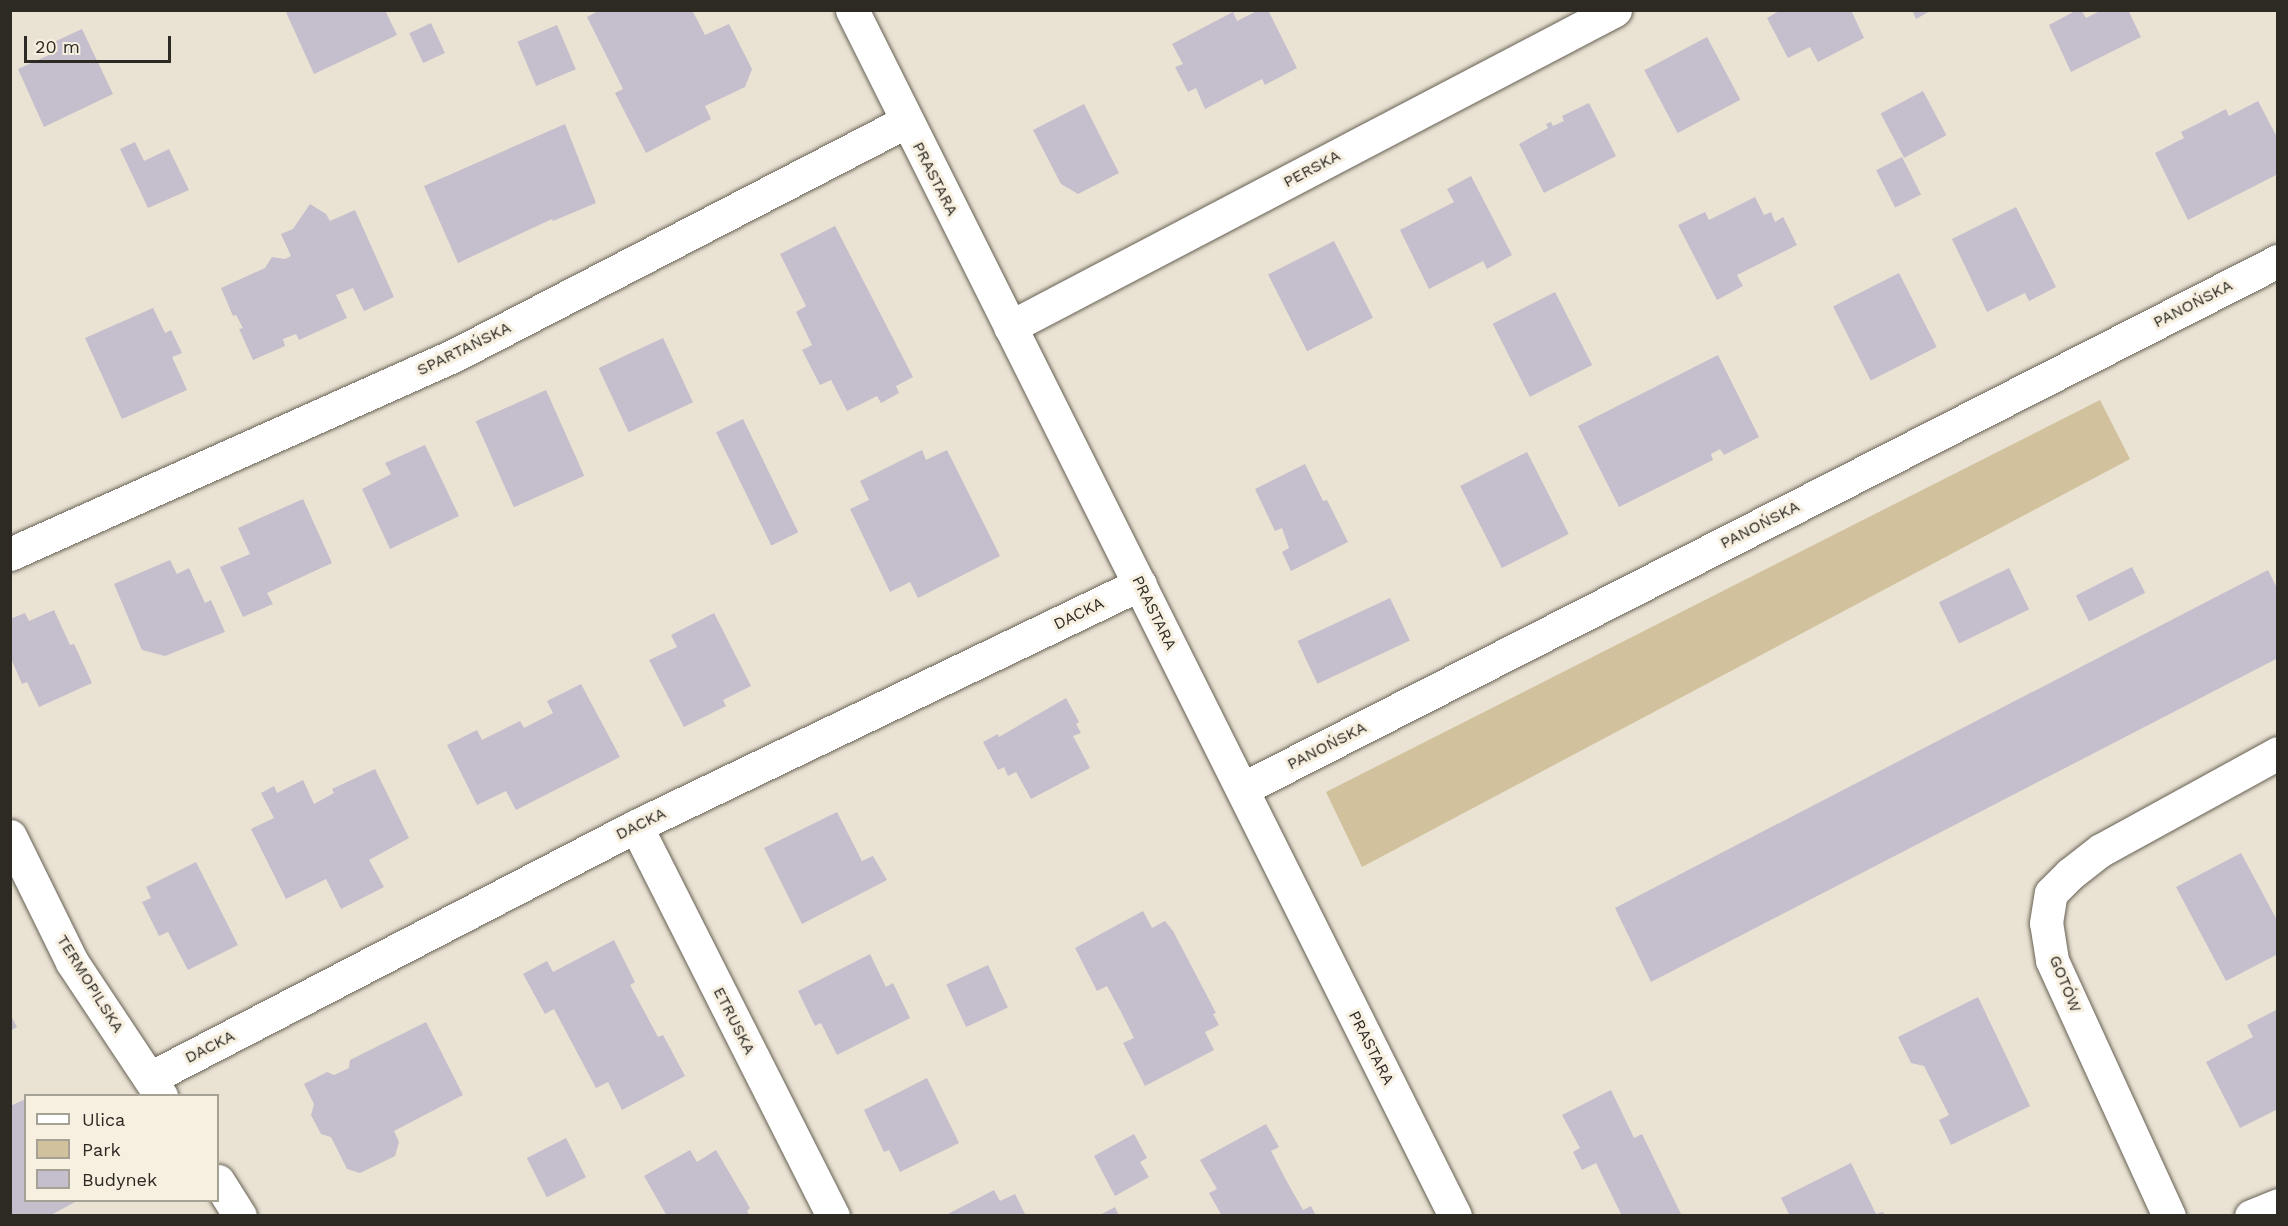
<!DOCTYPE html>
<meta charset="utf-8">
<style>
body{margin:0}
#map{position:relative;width:2288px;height:1226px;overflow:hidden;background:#eae3d4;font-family:"Work Sans",sans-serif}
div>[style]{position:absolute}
.green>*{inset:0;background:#d1c19c}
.building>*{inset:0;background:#c4becd;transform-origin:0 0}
.roads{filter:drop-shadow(0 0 2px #676154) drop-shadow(0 0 2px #676154)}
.minor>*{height:33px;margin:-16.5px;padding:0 16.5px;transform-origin:16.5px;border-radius:16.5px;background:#fff}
span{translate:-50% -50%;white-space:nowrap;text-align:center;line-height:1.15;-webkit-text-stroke:6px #f7f0e1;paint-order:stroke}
.street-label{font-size:16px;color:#2d2a24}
.frame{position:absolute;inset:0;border:12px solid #2d2a24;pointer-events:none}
.legend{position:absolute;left:24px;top:1094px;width:195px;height:108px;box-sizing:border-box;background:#f7f0e1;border:2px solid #a6a195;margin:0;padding:8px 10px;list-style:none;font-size:18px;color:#2d2a24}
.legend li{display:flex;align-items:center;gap:12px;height:30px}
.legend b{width:30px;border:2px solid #a6a195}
.scale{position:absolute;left:24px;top:36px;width:147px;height:27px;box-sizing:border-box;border:3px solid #2d2a24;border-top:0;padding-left:8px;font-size:18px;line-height:21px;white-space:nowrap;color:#2d2a24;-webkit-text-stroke:4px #f7f0e1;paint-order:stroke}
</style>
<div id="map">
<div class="green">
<i style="clip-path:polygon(2100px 400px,2130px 459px,1362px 867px,1326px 792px)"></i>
</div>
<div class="building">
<i style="clip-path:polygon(285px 10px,385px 10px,397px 35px,314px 74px)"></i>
<i style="clip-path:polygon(600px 10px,692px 10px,705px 35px,729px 24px,752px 69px,745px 87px,705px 106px,711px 119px,646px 153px,615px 93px,623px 89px,587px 17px)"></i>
<i style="clip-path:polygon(1259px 10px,1268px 10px,1297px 68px,1265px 85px,1262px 79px,1205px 109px,1196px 88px,1188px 92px,1175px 67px,1183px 64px,1172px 44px,1233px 12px,1237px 21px)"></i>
<i style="clip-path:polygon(1781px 10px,1851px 10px,1864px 38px,1818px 62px,1810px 47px,1788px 58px,1767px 18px)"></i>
<i style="clip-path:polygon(1912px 10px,1932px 10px,1916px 19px)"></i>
<i style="clip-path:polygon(2077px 10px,2081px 10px,2086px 18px,2102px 10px,2128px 10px,2141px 37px,2071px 72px,2049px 25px)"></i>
<i style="left:431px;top:23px;width:33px;height:24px;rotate:65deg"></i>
<i style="left:557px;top:25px;width:48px;height:43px;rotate:67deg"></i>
<i style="clip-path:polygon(82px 29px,113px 94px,44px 127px,18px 69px,58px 51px,54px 42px)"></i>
<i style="left:1707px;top:37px;width:71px;height:71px;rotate:62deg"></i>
<i style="left:1923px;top:91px;width:50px;height:48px;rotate:62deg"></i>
<i style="clip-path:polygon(2258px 101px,2278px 139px,2278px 174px,2188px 220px,2155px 153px,2184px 138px,2181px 132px,2203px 121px,2226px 109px,2229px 116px)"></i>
<i style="clip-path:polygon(1589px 103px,1616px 156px,1544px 193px,1519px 144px,1548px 128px,1546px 124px,1551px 122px,1553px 126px,1564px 121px,1562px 116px)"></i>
<i style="clip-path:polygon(1084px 104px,1119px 173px,1078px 194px,1061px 184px,1033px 130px)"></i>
<i style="clip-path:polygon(565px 124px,596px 203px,553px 221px,552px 219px,458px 263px,424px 186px)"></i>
<i style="clip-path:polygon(135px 142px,144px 161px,169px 149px,189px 190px,148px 208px,120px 149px)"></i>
<i style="left:1902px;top:157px;width:42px;height:29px;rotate:63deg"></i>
<i style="clip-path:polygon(1471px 176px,1512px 255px,1487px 269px,1483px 261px,1429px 289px,1400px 230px,1454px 202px,1447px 189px)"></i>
<i style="clip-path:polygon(1755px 197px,1764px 215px,1771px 212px,1775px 222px,1783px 217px,1797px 245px,1737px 275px,1743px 286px,1717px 300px,1678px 225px,1705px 212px,1709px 220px)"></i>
<i style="clip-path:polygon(310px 204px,326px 214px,330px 221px,355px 210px,394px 297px,364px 311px,353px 288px,336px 295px,347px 318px,299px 340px,296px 334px,283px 339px,285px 346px,253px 360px,239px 329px,243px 328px,236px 315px,233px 316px,221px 288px,265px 268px,272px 257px,285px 259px,291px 256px,281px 234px,293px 229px)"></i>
<i style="clip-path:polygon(2016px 207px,2056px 287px,2029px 301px,2025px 293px,1987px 312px,1952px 239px)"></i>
<i style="clip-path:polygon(835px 226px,913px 377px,896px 386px,899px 393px,881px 403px,877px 396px,847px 411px,831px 380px,820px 385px,802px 350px,812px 345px,796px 312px,806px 306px,780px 254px)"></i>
<i style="left:1334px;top:241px;width:86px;height:74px;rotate:63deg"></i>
<i style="left:1899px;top:273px;width:83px;height:74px;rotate:63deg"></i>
<i style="left:1555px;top:292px;width:82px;height:70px;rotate:63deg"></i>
<i style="clip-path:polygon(153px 308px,165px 333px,171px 330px,182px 353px,172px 357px,187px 390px,122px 419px,85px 338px)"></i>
<i style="left:663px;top:338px;width:71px;height:71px;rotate:65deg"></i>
<i style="clip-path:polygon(1718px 355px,1759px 437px,1724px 455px,1720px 449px,1711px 454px,1713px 460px,1619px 507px,1578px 426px)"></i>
<i style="left:546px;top:390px;width:94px;height:77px;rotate:66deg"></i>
<i style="left:743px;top:419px;width:126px;height:30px;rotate:64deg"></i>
<i style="clip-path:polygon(425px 445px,459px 516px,390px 549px,362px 489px,391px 474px,385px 463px)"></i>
<i style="clip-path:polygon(922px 450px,926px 460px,947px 450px,1000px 556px,918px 598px,910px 582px,890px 592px,850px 509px,869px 500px,860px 481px)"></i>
<i style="left:1527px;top:452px;width:92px;height:75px;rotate:63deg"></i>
<i style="clip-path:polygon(1305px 464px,1323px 501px,1327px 500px,1348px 542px,1291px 571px,1282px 552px,1289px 548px,1282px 528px,1275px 531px,1255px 489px)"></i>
<i style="clip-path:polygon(303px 499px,332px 563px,267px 593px,273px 604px,243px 617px,220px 567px,250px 554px,238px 528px)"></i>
<i style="clip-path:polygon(170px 560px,177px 574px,189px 568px,205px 603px,211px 600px,225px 632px,165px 656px,142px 650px,114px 584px)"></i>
<i style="left:2132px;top:567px;width:29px;height:63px;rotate:63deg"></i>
<i style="left:2009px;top:568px;width:46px;height:78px;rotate:64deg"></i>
<i style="clip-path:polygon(2268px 570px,2278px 590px,2278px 658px,1651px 982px,1615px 908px)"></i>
<i style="left:1390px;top:598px;width:47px;height:102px;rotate:65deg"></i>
<i style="clip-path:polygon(54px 610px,70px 645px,74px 644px,92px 683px,39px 707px,27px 682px,22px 684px,10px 656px,10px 619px,25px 613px,29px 621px)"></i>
<i style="clip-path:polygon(714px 613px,751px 686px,723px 700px,726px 706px,684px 727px,649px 660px,677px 647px,671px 635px)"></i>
<i style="clip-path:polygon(581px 684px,620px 757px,516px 810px,506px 791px,477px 805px,447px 745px,477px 730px,482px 740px,520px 721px,524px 728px,553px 713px,547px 701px)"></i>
<i style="clip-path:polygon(1066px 698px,1079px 722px,1076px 724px,1081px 733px,1073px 736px,1090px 768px,1031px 799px,1016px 772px,1008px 776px,1004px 767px,998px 770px,983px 742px,998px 734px,999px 737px)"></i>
<i style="clip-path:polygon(375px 769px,409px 838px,369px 860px,384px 887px,341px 909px,326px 879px,286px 899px,251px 829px,274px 818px,261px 793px,274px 786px,277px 793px,303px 780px,314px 804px,334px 793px,332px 789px)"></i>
<i style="clip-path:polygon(837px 812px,862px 861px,873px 856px,887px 880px,802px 924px,764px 848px)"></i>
<i style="clip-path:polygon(2241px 853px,2278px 922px,2278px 954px,2226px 981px,2176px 887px)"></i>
<i style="clip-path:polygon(196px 862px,238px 945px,188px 970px,168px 932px,159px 936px,142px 902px,151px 898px,146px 887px)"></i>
<i style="clip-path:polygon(1143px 911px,1152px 928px,1165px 921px,1173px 931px,1216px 1013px,1213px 1014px,1219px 1025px,1205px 1032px,1214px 1050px,1145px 1086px,1123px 1043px,1134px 1038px,1121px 1012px,1107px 986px,1097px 991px,1075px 948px)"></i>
<i style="clip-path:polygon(614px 940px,635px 982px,630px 985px,658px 1037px,663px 1035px,685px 1076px,622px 1110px,608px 1082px,596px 1088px,554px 1009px,545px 1014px,523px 974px,547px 961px,553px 972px)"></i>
<i style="clip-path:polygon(870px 954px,886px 987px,893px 983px,910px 1018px,837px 1055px,821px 1023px,815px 1026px,798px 991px)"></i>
<i style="left:988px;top:965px;width:47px;height:46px;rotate:65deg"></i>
<i style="clip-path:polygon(1978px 997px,2030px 1106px,1951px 1145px,1939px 1120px,1949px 1115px,1924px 1066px,1911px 1063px,1898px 1037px)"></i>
<i style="clip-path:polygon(2278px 1009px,2278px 1109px,2240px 1128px,2206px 1062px,2253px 1037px,2247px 1025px)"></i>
<i style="clip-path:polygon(10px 1014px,17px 1027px,10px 1031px)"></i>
<i style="clip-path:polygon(426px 1022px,463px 1095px,394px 1131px,399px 1142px,395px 1156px,360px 1173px,347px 1169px,331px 1137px,321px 1134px,311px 1115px,314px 1104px,304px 1084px,327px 1072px,334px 1075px,349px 1068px,350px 1060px)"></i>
<i style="clip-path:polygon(927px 1078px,959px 1143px,900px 1172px,889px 1150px,884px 1152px,864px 1110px)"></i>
<i style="clip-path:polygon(1611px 1090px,1634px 1138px,1642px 1134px,1681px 1214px,1622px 1216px,1596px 1163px,1582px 1170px,1573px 1152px,1580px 1148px,1562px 1115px)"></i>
<i style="clip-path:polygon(26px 1099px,26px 1200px,79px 1200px,49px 1216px,10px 1216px,10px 1106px)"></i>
<i style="clip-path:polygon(1266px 1124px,1279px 1147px,1271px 1151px,1286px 1180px,1303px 1210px,1311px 1206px,1316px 1216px,1222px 1216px,1209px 1193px,1217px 1189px,1200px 1160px)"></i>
<i style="clip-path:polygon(1134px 1134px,1147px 1158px,1140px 1162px,1149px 1177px,1115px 1196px,1094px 1156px)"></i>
<i style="left:566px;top:1138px;width:44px;height:44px;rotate:63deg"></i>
<i style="clip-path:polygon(690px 1150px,697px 1162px,716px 1150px,750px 1208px,747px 1211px,750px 1216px,667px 1216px,644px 1176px)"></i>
<i style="clip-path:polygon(1851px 1163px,1876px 1214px,1883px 1212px,1885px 1216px,1790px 1216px,1781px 1198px)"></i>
<i style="clip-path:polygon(994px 1190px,1000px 1201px,1015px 1194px,1026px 1216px,944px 1216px)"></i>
<i style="clip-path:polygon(1115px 1207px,1119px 1216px,1098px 1216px)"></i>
</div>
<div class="roads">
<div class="minor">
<i style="left:852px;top:10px;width:1348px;rotate:63.43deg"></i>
<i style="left:1010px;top:327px;width:683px;rotate:-27.65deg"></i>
<i style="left:10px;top:554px;width:483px;rotate:-24.1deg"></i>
<i style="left:451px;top:357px;width:513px;rotate:-27.36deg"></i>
<i style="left:1242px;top:789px;width:1163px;rotate:-27.01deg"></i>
<i style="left:636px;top:826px;width:437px;rotate:63.2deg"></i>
<i style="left:10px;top:836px;width:140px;rotate:63.8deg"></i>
<i style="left:72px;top:962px;width:161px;rotate:56.4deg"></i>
<i style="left:150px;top:1078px;width:547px;rotate:-27.41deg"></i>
<i style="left:636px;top:826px;width:559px;rotate:-25.65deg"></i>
<i style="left:218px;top:1181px;width:41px;rotate:57.8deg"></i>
<i style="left:2169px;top:1216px;width:281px;rotate:-114.6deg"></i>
<i style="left:2052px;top:960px;width:37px;rotate:-99deg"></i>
<i style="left:2046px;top:923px;width:30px;rotate:-81deg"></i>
<i style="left:2051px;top:893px;width:27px;rotate:-45deg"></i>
<i style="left:2070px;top:874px;width:39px;rotate:-38deg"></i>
<i style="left:2101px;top:850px;width:202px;rotate:-28.7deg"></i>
<i style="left:2251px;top:1216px;width:29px;rotate:-22deg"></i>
</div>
</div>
<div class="street-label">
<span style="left:1312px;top:169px;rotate:-28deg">PERSKA</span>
<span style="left:935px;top:179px;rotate:63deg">PRASTARA</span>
<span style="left:2193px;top:304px;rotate:-27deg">PANOŃSKA</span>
<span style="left:464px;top:349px;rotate:-26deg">SPARTAŃSKA</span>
<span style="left:1760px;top:525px;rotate:-27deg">PANOŃSKA</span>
<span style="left:1154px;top:613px;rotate:64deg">PRASTARA</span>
<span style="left:1079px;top:614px;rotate:-26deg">DACKA</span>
<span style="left:1327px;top:746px;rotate:-27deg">PANOŃSKA</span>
<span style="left:641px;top:824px;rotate:-26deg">DACKA</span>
<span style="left:90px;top:984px;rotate:58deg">TERMOPILSKA</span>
<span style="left:2065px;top:984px;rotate:68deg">GOTÓW</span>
<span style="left:734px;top:1021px;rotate:63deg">ETRUSKA</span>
<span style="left:210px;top:1047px;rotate:-27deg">DACKA</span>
<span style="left:1371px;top:1048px;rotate:63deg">PRASTARA</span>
</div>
<div class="frame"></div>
<ul class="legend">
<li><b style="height:8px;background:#fff"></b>Ulica</li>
<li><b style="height:16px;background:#d1c19c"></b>Park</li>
<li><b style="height:16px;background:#c4becd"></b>Budynek</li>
</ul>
<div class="scale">20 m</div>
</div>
